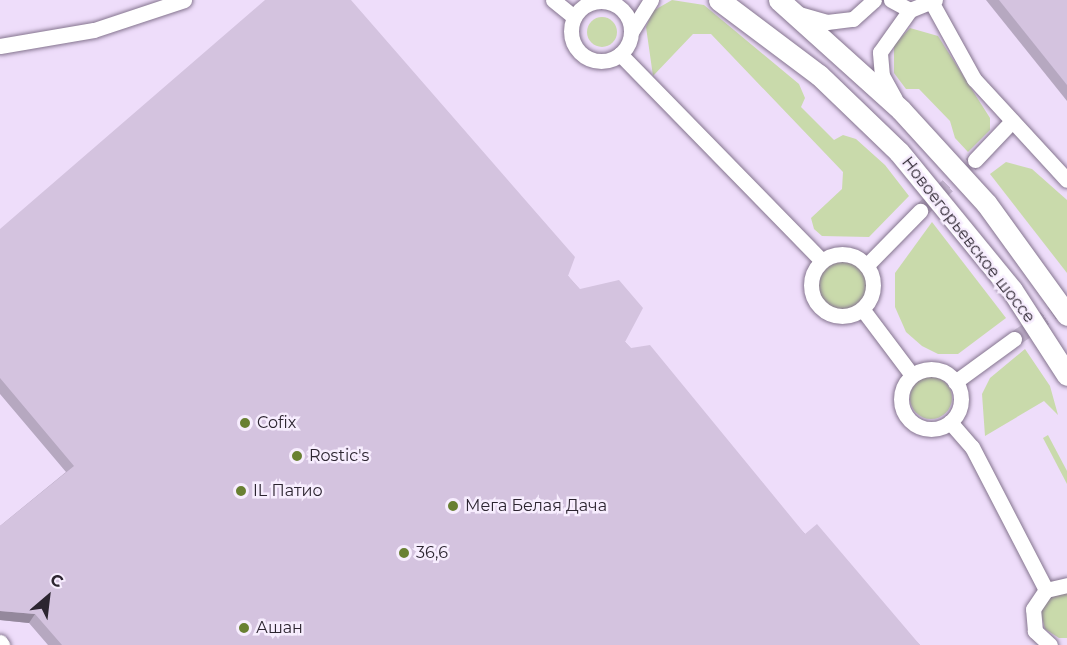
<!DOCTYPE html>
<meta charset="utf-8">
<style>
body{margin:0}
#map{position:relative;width:1067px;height:645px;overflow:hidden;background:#eeddfa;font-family:Montserrat,sans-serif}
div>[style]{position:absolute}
.green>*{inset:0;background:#c9daab}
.round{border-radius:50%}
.street-tunnel>*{height:15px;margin-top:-7.5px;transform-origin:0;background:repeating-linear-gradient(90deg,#c7b8d2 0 15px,transparent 0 23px)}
.roads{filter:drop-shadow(0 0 2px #84748e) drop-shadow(0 0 2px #84748e)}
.street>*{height:15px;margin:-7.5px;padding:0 7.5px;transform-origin:7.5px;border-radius:7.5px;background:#fff}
.street>.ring{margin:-7.5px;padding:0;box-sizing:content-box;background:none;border:15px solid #fff;border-radius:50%}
.secondary>*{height:21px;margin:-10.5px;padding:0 10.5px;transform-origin:10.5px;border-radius:10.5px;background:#fff}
.wall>*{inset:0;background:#b6a8c0}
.shaded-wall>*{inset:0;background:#94889c}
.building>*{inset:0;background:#d4c3df}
.dots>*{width:16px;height:16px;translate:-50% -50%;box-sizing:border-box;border:3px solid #f7edfe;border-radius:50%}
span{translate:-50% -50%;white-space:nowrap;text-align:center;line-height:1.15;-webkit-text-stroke:5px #f7edfe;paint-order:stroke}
.street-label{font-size:16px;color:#2c2530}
.poi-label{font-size:16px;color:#2c2530}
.left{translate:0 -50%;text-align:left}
.north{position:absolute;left:18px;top:567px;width:60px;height:60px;-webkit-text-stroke:4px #f7edfe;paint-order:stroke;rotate:28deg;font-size:16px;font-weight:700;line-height:24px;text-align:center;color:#2c2530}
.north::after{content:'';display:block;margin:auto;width:21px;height:27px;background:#2c2530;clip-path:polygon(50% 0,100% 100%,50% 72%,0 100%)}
</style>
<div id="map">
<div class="green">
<i style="clip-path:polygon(672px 0,704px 5px,799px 84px,805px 98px,801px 107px,834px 140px,843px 135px,856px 139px,885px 165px,909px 196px,869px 237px,822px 236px,814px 229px,811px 218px,842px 189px,843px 172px,711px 34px,693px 34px,653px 76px,646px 27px,653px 11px)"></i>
<i class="round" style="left:587px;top:17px;width:30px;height:30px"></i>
<i style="clip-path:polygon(910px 28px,938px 36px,990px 118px,990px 130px,968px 152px,955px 138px,950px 121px,919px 89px,906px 89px,894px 73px,894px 45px)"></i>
<i style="clip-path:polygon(1006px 162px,1032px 169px,1067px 200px,1067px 273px,990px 174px)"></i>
<i style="clip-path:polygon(932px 222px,1006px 318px,958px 354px,938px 354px,922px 346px,906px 332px,895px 307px,895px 273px)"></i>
<i class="round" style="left:819px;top:262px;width:48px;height:48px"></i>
<i style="clip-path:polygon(1025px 349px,1050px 386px,1058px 415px,1044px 401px,985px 436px,982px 394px,990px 378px)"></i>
<i class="round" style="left:910px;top:377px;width:42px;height:42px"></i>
<i style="clip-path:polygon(1048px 435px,1067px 471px,1067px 484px,1043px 438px)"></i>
<i style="clip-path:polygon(1067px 593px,1067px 638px,1059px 638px,1045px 629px,1041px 613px,1048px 598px)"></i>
</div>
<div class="street-tunnel">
<i style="left:920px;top:211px;width:75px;rotate:-42.8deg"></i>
<i style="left:1014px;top:339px;width:65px;rotate:-34.9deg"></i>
</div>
<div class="roads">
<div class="street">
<i style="left:553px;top:0;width:27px;rotate:39deg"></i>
<i style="left:891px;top:0;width:21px;rotate:28deg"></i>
<i style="left:910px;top:10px;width:27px;rotate:-22deg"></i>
<i class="ring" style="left:571px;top:1px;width:45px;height:45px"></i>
<i style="left:932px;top:3px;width:87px;rotate:61.1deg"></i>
<i style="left:974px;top:79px;width:137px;rotate:47.4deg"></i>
<i style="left:799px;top:14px;width:29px;rotate:16deg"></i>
<i style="left:827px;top:22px;width:26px;rotate:-7deg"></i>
<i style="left:853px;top:19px;width:28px;rotate:-42deg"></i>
<i style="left:631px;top:32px;width:38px;rotate:-58deg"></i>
<i style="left:0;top:46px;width:95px;rotate:-9.7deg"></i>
<i style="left:94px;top:30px;width:95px;rotate:-18.4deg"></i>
<i style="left:620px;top:54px;width:289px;rotate:45.7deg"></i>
<i style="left:895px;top:99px;width:26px;rotate:-119deg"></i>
<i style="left:882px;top:76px;width:24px;rotate:-95deg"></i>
<i style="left:880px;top:52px;width:52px;rotate:-54.5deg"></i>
<i style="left:975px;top:160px;width:54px;rotate:-46.5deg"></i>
<i class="ring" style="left:811px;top:254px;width:47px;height:47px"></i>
<i style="left:867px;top:265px;width:76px;rotate:-45.5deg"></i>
<i style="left:863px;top:310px;width:81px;rotate:53deg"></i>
<i class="ring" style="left:901px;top:369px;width:45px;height:45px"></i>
<i style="left:955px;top:382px;width:73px;rotate:-36.1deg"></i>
<i style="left:950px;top:422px;width:33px;rotate:49deg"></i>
<i style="left:972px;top:447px;width:161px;rotate:62.6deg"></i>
<i style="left:0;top:642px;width:4px;rotate:56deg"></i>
<i style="left:1050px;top:645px;width:21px;rotate:-137deg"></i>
<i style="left:1035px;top:631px;width:22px;rotate:-95deg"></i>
<i style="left:1033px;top:609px;width:23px;rotate:-56deg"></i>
<i style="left:1046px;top:590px;width:22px;rotate:-13deg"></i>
</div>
<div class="secondary">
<i style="left:719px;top:0;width:125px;rotate:36.9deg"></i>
<i style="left:819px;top:75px;width:111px;rotate:43.9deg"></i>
<i style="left:899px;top:152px;width:178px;rotate:50.7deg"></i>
<i style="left:1012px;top:290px;width:101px;rotate:57.1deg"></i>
<i style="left:779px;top:0;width:164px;rotate:42deg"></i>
<i style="left:901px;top:110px;width:126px;rotate:47.6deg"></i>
<i style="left:986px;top:203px;width:138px;rotate:54.1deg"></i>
</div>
</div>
<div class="wall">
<i style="clip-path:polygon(986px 0,1067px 0,1067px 101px)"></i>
<i style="clip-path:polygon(0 229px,568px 276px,625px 342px,805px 534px,920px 645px,48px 645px,29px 623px,0 620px,0 526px,66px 472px,0 394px)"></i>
</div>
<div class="shaded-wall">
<i style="clip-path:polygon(0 611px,35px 614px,29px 623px,0 620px)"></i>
</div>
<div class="building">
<i style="clip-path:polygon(265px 0,351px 0,575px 257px,568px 276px,580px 289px,619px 280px,643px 308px,625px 342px,631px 348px,650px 345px,805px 534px,817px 524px,920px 645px,62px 645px,35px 614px,0 611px,0 526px,74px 466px,0 378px,0 229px)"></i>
<i style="clip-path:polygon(999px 0,1067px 0,1067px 85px)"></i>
</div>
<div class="dots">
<i style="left:245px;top:423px;background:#698032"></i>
<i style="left:297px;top:456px;background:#698032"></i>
<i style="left:241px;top:491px;background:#698032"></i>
<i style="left:453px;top:506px;background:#698032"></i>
<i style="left:404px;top:553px;background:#698032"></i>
<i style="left:244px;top:628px;background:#698032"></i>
</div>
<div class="street-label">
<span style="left:968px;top:240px;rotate:52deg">Новоегорьевское шоссе</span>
</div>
<div class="poi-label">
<span class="left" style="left:257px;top:423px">Cofix</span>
<span class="left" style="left:309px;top:456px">Rostic's</span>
<span class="left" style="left:253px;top:491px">IL Патио</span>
<span class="left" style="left:465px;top:506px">Мега Белая Дача</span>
<span class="left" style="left:416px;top:553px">36,6</span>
<span class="left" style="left:256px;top:628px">Ашан</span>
</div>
<div class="north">С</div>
</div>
